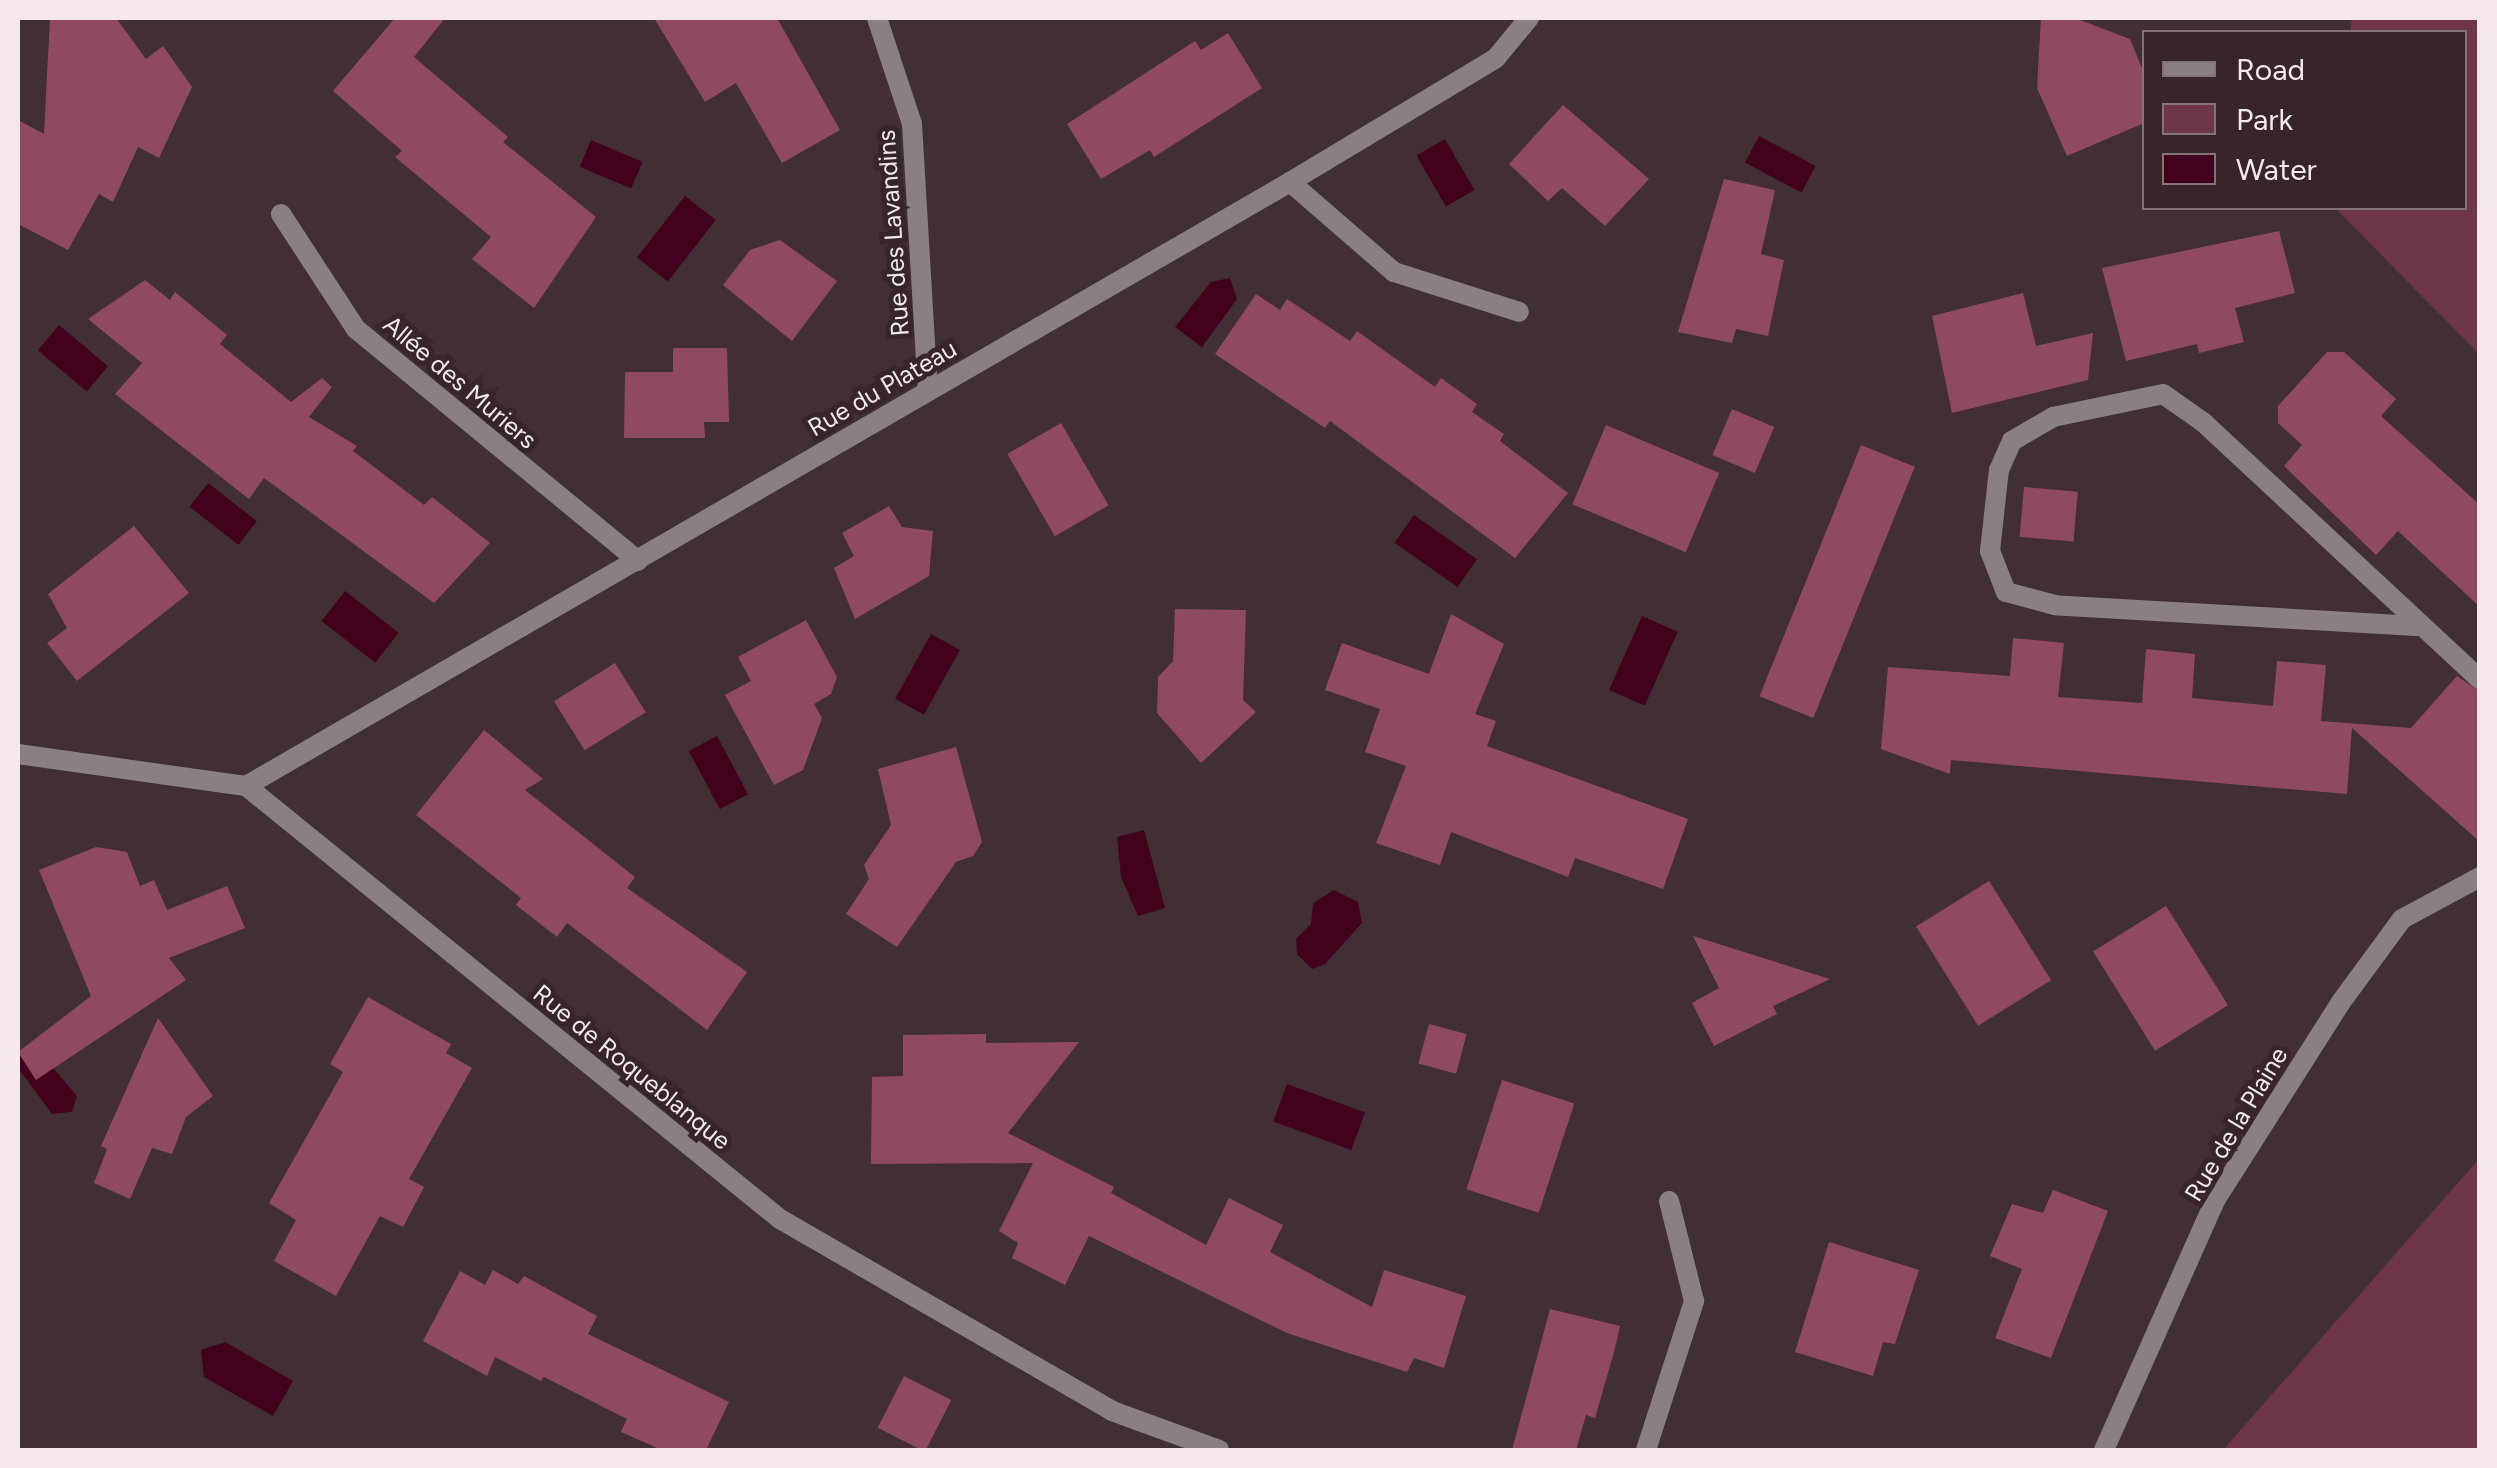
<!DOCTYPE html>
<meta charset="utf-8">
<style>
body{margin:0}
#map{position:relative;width:2497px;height:1468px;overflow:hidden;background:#422f34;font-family:Figtree,sans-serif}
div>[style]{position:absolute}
.green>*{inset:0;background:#6f3647}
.water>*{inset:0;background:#42011d;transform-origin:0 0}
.building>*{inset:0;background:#904a5f;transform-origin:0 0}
.street>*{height:20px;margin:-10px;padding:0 10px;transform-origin:10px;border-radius:10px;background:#8a8083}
span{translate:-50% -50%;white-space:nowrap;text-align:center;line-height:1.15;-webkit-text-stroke:10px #37252a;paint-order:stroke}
.street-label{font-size:25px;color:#f4e8eb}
.frame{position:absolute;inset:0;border:20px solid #f4e8eb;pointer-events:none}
.legend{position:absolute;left:2142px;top:30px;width:325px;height:180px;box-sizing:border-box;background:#37252a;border:2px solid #837377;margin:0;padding:12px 18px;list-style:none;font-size:30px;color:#f4e8eb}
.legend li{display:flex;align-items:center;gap:20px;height:50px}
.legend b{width:50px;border:2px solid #837377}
</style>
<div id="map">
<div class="green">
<i style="clip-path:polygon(2352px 18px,2479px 18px,2479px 354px,2335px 208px,2464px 208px,2464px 32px,2350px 32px)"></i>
<i style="clip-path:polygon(2479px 1159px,2479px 1450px,2223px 1450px)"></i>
</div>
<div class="water">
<i style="left:1759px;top:136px;width:64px;height:30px;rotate:28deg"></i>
<i style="left:1445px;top:139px;width:59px;height:33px;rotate:60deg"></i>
<i style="left:591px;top:140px;width:56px;height:29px;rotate:23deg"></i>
<i style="left:685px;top:196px;width:39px;height:78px;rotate:38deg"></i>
<i style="clip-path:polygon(1230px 278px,1237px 299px,1202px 347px,1175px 327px,1211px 282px)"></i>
<i style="left:59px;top:325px;width:64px;height:33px;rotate:40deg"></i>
<i style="left:208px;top:483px;width:62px;height:30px;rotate:38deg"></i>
<i style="left:1414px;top:515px;width:77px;height:34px;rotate:35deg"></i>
<i style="left:345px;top:591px;width:68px;height:38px;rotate:38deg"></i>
<i style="left:1642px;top:616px;width:39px;height:81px;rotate:24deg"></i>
<i style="left:931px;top:634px;width:33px;height:74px;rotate:29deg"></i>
<i style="left:717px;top:736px;width:66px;height:32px;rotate:62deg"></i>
<i style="clip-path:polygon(1144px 830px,1165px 908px,1138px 916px,1121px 877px,1117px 837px)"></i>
<i style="clip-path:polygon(1334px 890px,1358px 902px,1362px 923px,1325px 964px,1312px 969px,1297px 954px,1296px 939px,1311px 924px,1313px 903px)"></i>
<i style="clip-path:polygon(32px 1043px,77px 1096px,72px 1112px,52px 1114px,18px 1068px,18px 1053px)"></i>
<i style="left:1287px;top:1084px;width:83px;height:40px;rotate:20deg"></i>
<i style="clip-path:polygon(225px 1342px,293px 1381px,273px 1416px,204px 1377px,201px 1350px)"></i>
</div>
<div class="building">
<i style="clip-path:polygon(50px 18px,116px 18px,146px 59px,163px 46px,192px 87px,159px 158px,138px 147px,113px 202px,99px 194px,68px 250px,18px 224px,18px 120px,44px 134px)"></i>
<i style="clip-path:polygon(395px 18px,445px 18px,414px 57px,508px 137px,503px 142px,596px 217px,534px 308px,472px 259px,491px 237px,395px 157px,402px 151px,333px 91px)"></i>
<i style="clip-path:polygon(654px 18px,777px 18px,840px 130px,782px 163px,736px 83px,705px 102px)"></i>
<i style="clip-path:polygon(2041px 18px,2075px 18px,2130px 39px,2144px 73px,2144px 123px,2067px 156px,2037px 88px)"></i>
<i style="clip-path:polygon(1228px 33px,1262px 88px,1154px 157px,1150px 150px,1101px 179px,1067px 124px,1195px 41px,1201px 50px)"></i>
<i style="clip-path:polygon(1563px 105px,1649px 179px,1605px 226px,1562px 188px,1548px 201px,1509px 164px)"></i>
<i style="clip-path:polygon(1724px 179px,1775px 190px,1761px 254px,1784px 260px,1768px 336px,1736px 329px,1732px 343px,1678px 332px)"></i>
<i style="clip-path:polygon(2279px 231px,2295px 293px,2235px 308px,2244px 342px,2199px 353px,2197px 344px,2126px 361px,2102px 268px)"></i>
<i style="clip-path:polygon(780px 240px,837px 281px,792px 341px,723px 285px,750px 250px)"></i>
<i style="clip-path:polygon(145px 280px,170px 300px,175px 292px,227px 335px,220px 344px,291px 402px,322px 378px,332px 387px,309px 417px,357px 446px,353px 451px,424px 505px,432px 497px,490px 543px,434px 603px,264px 478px,249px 499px,115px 394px,142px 363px,88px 319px)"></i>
<i style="clip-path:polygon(2023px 293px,2036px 346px,2093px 333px,2088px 380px,1952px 413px,1932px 316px)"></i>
<i style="clip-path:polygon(1256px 294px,1280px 310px,1287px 299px,1350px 341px,1357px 331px,1435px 387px,1441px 378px,1477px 404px,1472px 412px,1504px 434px,1500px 441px,1568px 493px,1515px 558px,1330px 421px,1325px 428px,1215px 354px)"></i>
<i style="clip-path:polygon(673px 348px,727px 348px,729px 422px,704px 422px,705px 438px,624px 438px,625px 372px,673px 372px)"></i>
<i style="clip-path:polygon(2327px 352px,2344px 352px,2396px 399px,2381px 416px,2480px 505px,2480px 607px,2398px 531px,2376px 555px,2284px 466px,2302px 445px,2278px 423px,2278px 406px)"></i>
<i style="left:1732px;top:409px;width:46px;height:50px;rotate:23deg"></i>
<i style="left:1061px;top:423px;width:95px;height:62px;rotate:60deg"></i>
<i style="left:1606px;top:425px;width:123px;height:86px;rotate:23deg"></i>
<i style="left:1861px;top:445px;width:58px;height:271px;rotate:22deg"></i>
<i style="left:2024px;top:487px;width:54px;height:50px;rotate:5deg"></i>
<i style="clip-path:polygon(889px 506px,902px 527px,933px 531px,929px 576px,855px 619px,834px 568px,854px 556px,842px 533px)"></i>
<i style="clip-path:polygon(134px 526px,189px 593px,77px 681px,47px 643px,67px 628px,48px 594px)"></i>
<i style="clip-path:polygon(1175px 609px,1246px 610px,1243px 700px,1256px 712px,1201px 763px,1157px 713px,1158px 677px,1173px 661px)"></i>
<i style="clip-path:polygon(1451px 614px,1504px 644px,1475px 714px,1496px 721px,1487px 746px,1688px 819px,1663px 889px,1575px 858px,1568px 877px,1451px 832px,1440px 865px,1376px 843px,1406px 766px,1365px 752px,1380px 709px,1325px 690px,1342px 643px,1429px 674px)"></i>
<i style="clip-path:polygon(806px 620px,837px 677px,831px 694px,814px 704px,822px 718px,803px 770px,774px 785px,725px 695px,751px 681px,738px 657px)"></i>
<i style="clip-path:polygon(2013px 638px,2064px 643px,2058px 697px,2142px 703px,2146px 649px,2195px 654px,2192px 698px,2273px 706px,2277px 661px,2326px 665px,2321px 721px,2411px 728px,2457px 676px,2480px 692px,2480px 842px,2352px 728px,2347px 794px,1951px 760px,1950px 774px,1881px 749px,1888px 667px,2010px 676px)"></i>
<i style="left:615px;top:663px;width:58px;height:72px;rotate:58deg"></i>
<i style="clip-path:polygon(484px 730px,543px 779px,525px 790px,635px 877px,627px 888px,747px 972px,707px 1030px,567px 923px,557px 937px,516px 905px,521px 898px,416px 815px)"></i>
<i style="clip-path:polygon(956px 747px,982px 842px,973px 856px,956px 862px,897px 947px,846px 914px,869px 879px,864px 865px,891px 825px,878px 769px)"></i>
<i style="clip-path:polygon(96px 847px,127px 852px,140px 886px,154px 880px,167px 910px,227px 886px,245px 928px,169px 958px,186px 980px,36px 1080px,18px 1052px,91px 996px,39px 870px)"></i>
<i style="left:1989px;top:881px;width:117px;height:86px;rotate:58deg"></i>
<i style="left:2166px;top:906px;width:117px;height:86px;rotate:58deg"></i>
<i style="clip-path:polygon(1693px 936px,1830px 979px,1773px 1006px,1777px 1014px,1714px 1046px,1692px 1003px,1719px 988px)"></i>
<i style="clip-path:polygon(368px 997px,451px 1044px,446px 1053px,472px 1068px,409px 1179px,424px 1187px,403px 1227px,380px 1216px,336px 1296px,274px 1261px,296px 1220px,269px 1203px,343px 1072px,330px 1064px)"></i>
<i style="clip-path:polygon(158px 1018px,213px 1096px,186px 1117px,172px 1154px,152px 1148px,130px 1199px,94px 1183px,107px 1149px,101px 1146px)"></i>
<i style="left:1429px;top:1024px;width:39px;height:41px;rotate:15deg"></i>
<i style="clip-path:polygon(986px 1034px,986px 1043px,1079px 1042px,1008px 1133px,1114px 1187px,1111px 1193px,1206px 1245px,1229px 1198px,1283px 1225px,1270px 1252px,1372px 1307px,1384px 1270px,1466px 1296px,1444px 1368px,1414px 1358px,1407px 1372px,1287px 1333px,1089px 1236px,1065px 1285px,1012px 1258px,1018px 1243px,999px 1231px,1033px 1163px,871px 1164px,872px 1077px,903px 1076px,903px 1035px)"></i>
<i style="left:1502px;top:1080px;width:76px;height:115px;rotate:18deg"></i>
<i style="clip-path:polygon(2053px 1190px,2108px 1211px,2051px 1358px,1995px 1338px,2022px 1269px,1990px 1256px,2012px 1204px,2043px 1213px)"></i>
<i style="clip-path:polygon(1829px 1242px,1919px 1270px,1895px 1344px,1883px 1342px,1873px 1376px,1795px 1352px)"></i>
<i style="clip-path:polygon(493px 1270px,518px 1284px,524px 1276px,597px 1316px,588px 1334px,729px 1402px,706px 1450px,662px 1450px,621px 1432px,627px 1419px,544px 1377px,541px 1381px,495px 1357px,487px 1376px,423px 1341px,460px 1271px,485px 1285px)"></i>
<i style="clip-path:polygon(1550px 1309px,1620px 1326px,1614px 1352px,1595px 1418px,1586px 1415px,1576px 1450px,1512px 1450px)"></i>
<i style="left:904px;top:1376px;width:53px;height:58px;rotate:27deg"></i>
</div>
<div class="street">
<i style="left:877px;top:18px;width:112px;rotate:71.7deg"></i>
<i style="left:912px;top:124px;width:267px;rotate:86.6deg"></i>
<i style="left:1290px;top:182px;width:138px;rotate:40.9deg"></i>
<i style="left:1394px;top:272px;width:131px;rotate:17.7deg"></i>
<i style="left:281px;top:214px;width:137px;rotate:56.9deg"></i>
<i style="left:356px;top:329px;width:365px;rotate:39.4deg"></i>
<i style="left:2416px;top:626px;width:362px;rotate:-176.7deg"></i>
<i style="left:2055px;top:605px;width:51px;rotate:-165.1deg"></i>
<i style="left:2006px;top:592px;width:44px;rotate:-111.3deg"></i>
<i style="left:1990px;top:551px;width:81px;rotate:-83.7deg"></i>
<i style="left:1999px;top:470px;width:32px;rotate:-66deg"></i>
<i style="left:2012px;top:441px;width:48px;rotate:-30.3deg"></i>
<i style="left:2053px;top:417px;width:112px;rotate:-11.8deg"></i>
<i style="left:2163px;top:394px;width:49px;rotate:35deg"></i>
<i style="left:2203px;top:422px;width:378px;rotate:42.9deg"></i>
<i style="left:18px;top:754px;width:230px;rotate:8deg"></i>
<i style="left:246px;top:786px;width:687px;rotate:39.04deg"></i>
<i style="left:780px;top:1219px;width:384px;rotate:30deg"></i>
<i style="left:1112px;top:1411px;width:114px;rotate:20deg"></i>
<i style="left:246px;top:786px;width:1206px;rotate:-30.05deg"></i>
<i style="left:1290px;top:182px;width:240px;rotate:-31deg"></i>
<i style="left:1496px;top:58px;width:52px;rotate:-50.5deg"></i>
<i style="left:1646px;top:1450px;width:157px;rotate:-72.1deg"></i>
<i style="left:1694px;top:1301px;width:103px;rotate:-104deg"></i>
<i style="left:2104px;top:1450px;width:275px;rotate:-66deg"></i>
<i style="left:2216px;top:1199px;width:233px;rotate:-57.6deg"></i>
<i style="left:2341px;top:1002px;width:103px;rotate:-53.7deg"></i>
<i style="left:2402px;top:919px;width:89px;rotate:-28.3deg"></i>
</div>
<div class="street-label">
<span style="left:893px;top:233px;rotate:-94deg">Rue des Lavandins</span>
<span style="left:460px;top:382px;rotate:40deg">Allée des Muriers</span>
<span style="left:882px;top:388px;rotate:-30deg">Rue du Plateau</span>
<span style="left:632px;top:1067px;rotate:39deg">Rue de Roqueblanque</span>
<span style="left:2236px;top:1124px;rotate:-59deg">Rue de la Plaine</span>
</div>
<div class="frame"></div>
<ul class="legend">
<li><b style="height:12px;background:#8a8083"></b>Road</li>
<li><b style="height:28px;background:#6f3647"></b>Park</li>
<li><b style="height:28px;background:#42011d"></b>Water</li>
</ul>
</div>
